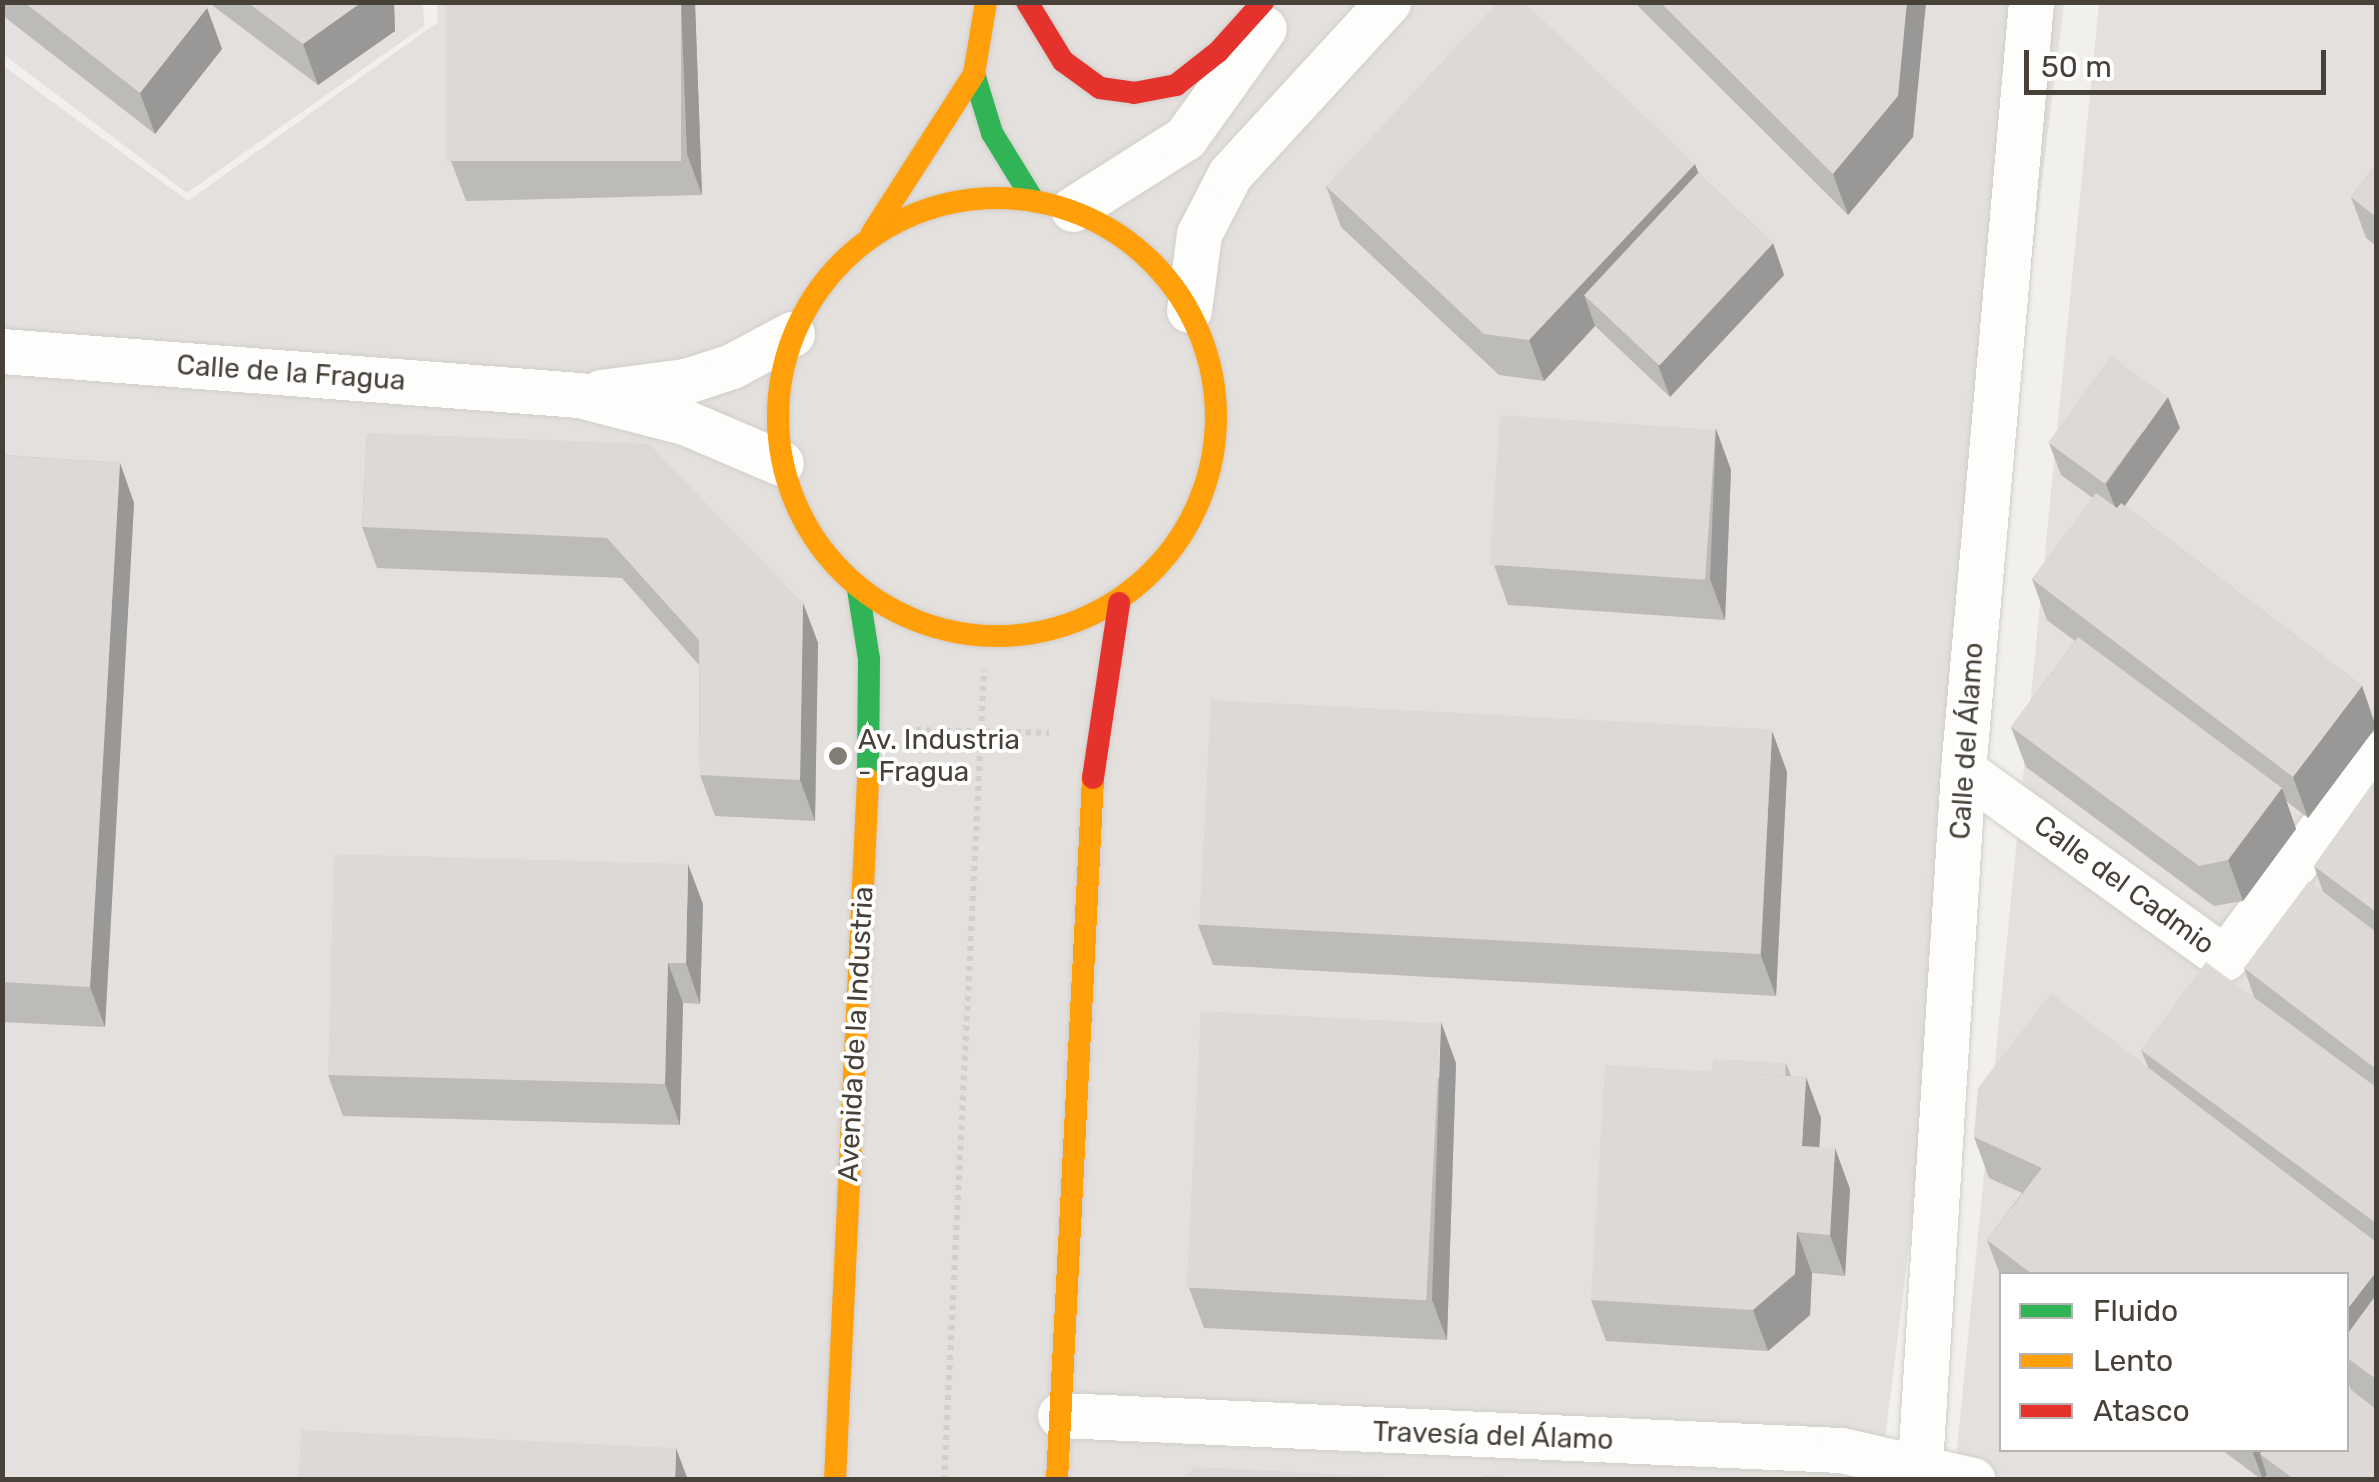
<!DOCTYPE html>
<meta charset="utf-8">
<style>
body{margin:0}
#map{position:relative;width:2379px;height:1482px;overflow:hidden;background:#f2f0ed;font-family:Rubik,sans-serif}
div>[style]{position:absolute}
.industrial>*{inset:0;background:#e4e0dd}
.path>*{height:6px;margin-top:-3px;transform-origin:0;background:repeating-linear-gradient(90deg,#d2d0cb 0 5px,transparent 0 10px)}
.roads{filter:drop-shadow(0 0 2px #d0cecb) drop-shadow(0 0 2px #d0cecb)}
.street>*{height:45px;margin:-22.5px;padding:0 22.5px;transform-origin:22.5px;border-radius:22.5px;background:#fdfdfc}
.fast>*{height:22px;margin:-11px;padding:0 11px;transform-origin:11px;border-radius:11px;background:#30b455}
.slow>*{height:22px;margin:-11px;padding:0 11px;transform-origin:11px;border-radius:11px;background:#ff9f0a}
.slow>.ring{margin:-11px;padding:0;box-sizing:content-box;background:none;border:22px solid #ff9f0a;border-radius:50%}
.jam>*{height:22px;margin:-11px;padding:0 11px;transform-origin:11px;border-radius:11px;background:#e5322d}
.wall>*{inset:0;background:#bdbbb8}
.shaded-wall>*{inset:0;background:#9a9896}
.building>*{inset:0;background:#dcd9d6;transform-origin:0 0}
.dots>*{width:28px;height:28px;translate:-50% -50%;box-sizing:border-box;border:5px solid #fff;border-radius:50%}
span{translate:-50% -50%;white-space:nowrap;text-align:center;line-height:1.15;-webkit-text-stroke:8px #fff;paint-order:stroke}
.street-label{font-size:28px;color:#484139}
.poi-label{font-size:28px;color:#484139}
.left{translate:0 -50%;text-align:left}
.frame{position:absolute;inset:0;border:5px solid #484139;pointer-events:none}
.legend{position:absolute;left:1999px;top:1272px;width:350px;height:180px;box-sizing:border-box;background:#fff;border:2px solid #b6b3b0;margin:0;padding:12px 18px;list-style:none;font-size:30px;color:#484139}
.legend li{display:flex;align-items:center;gap:20px;height:50px}
.legend b{width:50px;border:2px solid #b6b3b0}
.scale{position:absolute;left:2024px;top:50px;width:302px;height:45px;box-sizing:border-box;border:5px solid #484139;border-top:0;padding-left:12px;font-size:30px;line-height:35px;white-space:nowrap;color:#484139;-webkit-text-stroke:8px #fff;paint-order:stroke}
</style>
<div id="map">
<div class="industrial">
<i style="clip-path:polygon(2px 3px,423px 3px,424px 26px,187px 193px,3px 54px)"></i>
<i style="clip-path:polygon(437px 3px,2064px 3px,1880px 1479px,3px 1479px,2px 65px,188px 201px,438px 22px)"></i>
<i style="clip-path:polygon(evenodd,2099px 3px,2376px 3px,2376px 1479px,1954px 1480px,2099px 3px,2002px 1274px,2346px 1274px,2346px 1450px,2002px 1450px,2002px 1274px)"></i>
</div>
<div class="path">
<i style="left:916px;top:730px;width:133px;rotate:1.3deg"></i>
<i style="left:944px;top:1480px;width:811px;rotate:-87.17deg"></i>
</div>
<div class="roads">
<div class="street">
<i style="left:1073px;top:209px;width:133px;rotate:-32.4deg"></i>
<i style="left:1185px;top:138px;width:135px;rotate:-54.3deg"></i>
<i style="left:1189px;top:310px;width:77px;rotate:-82.5deg"></i>
<i style="left:1199px;top:234px;width:68px;rotate:-62.7deg"></i>
<i style="left:1230px;top:174px;width:234px;rotate:-47.4deg"></i>
<i style="left:2px;top:351px;width:579px;rotate:4.36deg"></i>
<i style="left:579px;top:395px;width:112px;rotate:14.5deg"></i>
<i style="left:687px;top:423px;width:102px;rotate:23.1deg"></i>
<i style="left:601px;top:392px;width:86px;rotate:-7.4deg"></i>
<i style="left:686px;top:381px;width:48px;rotate:-18.1deg"></i>
<i style="left:732px;top:366px;width:68px;rotate:-28.1deg"></i>
<i style="left:1963px;top:770px;width:322px;rotate:35.7deg"></i>
<i style="left:2225px;top:958px;width:253px;rotate:-53.4deg"></i>
<i style="left:1060px;top:1415px;width:782px;rotate:2.57deg"></i>
<i style="left:1841px;top:1450px;width:135px;rotate:12.8deg"></i>
<i style="left:1919px;top:1480px;width:711px;rotate:-86.45deg"></i>
<i style="left:1963px;top:770px;width:771px;rotate:-84.94deg"></i>
</div>
<div class="fast">
<i style="left:974px;top:74px;width:62px;rotate:73deg"></i>
<i style="left:992px;top:133px;width:76px;rotate:58.4deg"></i>
<i style="left:858px;top:589px;width:71px;rotate:81.1deg"></i>
<i style="left:869px;top:659px;width:120px;rotate:90.5deg"></i>
</div>
<div class="slow">
<i class="ring" style="left:778px;top:198px;width:416px;height:416px"></i>
<i style="left:872px;top:233px;width:189px;rotate:-57.3deg"></i>
<i style="left:974px;top:74px;width:73px;rotate:-80.5deg"></i>
<i style="left:835px;top:1480px;width:702px;rotate:-87.3deg"></i>
<i style="left:1057px;top:1480px;width:703px;rotate:-87.06deg"></i>
</div>
<div class="jam">
<i style="left:1027px;top:2px;width:69px;rotate:58.6deg"></i>
<i style="left:1063px;top:61px;width:46px;rotate:36.1deg"></i>
<i style="left:1100px;top:88px;width:34px;rotate:8deg"></i>
<i style="left:1134px;top:93px;width:43px;rotate:-10.8deg"></i>
<i style="left:1176px;top:85px;width:53px;rotate:-38.2deg"></i>
<i style="left:1218px;top:52px;width:67px;rotate:-48deg"></i>
<i style="left:1093px;top:778px;width:177px;rotate:-81.5deg"></i>
</div>
</div>
<div class="wall">
<i style="clip-path:polygon(2px 2px,200px 2px,207px 8px,222px 49px,155px 134px,2px 15px)"></i>
<i style="clip-path:polygon(208px 2px,394px 2px,395px 31px,318px 85px)"></i>
<i style="clip-path:polygon(695px 2px,702px 195px,466px 201px,451px 161px)"></i>
<i style="clip-path:polygon(1634px 2px,1926px 2px,1913px 137px,1848px 215px)"></i>
<i style="clip-path:polygon(1695px 164px,1698px 173px,1773px 243px,1784px 275px,1670px 397px,1595px 326px,1544px 381px,1499px 375px,1341px 227px,1326px 186px)"></i>
<i style="clip-path:polygon(2376px 164px,2376px 246px,2366px 238px,2351px 197px)"></i>
<i style="clip-path:polygon(2180px 428px,2125px 506px,2362px 686px,2376px 727px,2308px 818px,2286px 801px,2296px 829px,2243px 901px,2214px 906px,2026px 767px,2011px 727px,2075px 641px,2047px 620px,2032px 579px,2093px 498px,2061px 475px,2049px 443px)"></i>
<i style="clip-path:polygon(1716px 429px,1731px 470px,1725px 620px,1508px 605px,1494px 565px)"></i>
<i style="clip-path:polygon(367px 433px,803px 603px,818px 643px,815px 821px,715px 816px,700px 775px,699px 665px,622px 578px,377px 568px,362px 527px)"></i>
<i style="clip-path:polygon(2px 455px,120px 463px,134px 503px,105px 1027px,2px 1022px)"></i>
<i style="clip-path:polygon(1772px 731px,1787px 772px,1776px 996px,1213px 965px,1198px 925px)"></i>
<i style="clip-path:polygon(2376px 779px,2376px 1480px,2269px 1480px,2267px 1475px,2264px 1480px,2262px 1480px,2222px 1450px,2346px 1450px,2351px 1390px,2346px 1377px,2346px 1274px,2002px 1274px,2002px 1280px,1987px 1240px,2022px 1193px,1989px 1178px,1974px 1137px,2148px 1067px,2141px 1050px,2254px 997px,2244px 968px,2323px 892px,2314px 866px)"></i>
<i style="clip-path:polygon(703px 904px,700px 1004px,683px 1003px,680px 1125px,343px 1116px,328px 1075px)"></i>
<i style="clip-path:polygon(1456px 1063px,1447px 1340px,1204px 1328px,1189px 1288px)"></i>
<i style="clip-path:polygon(1786px 1063px,1791px 1076px,1821px 1118px,1819px 1147px,1850px 1189px,1845px 1276px,1812px 1273px,1810px 1315px,1768px 1351px,1606px 1341px,1591px 1300px,1712px 1072px)"></i>
</div>
<div class="shaded-wall">
<i style="clip-path:polygon(362px 2px,394px 2px,395px 31px,318px 85px,303px 44px)"></i>
<i style="clip-path:polygon(681px 2px,695px 2px,702px 195px,687px 154px)"></i>
<i style="clip-path:polygon(1907px 2px,1926px 2px,1913px 137px,1848px 215px,1833px 174px)"></i>
<i style="clip-path:polygon(207px 8px,222px 49px,155px 134px,140px 93px)"></i>
<i style="clip-path:polygon(1695px 164px,1710px 205px,1584px 295px,1595px 326px,1544px 381px,1529px 340px)"></i>
<i style="clip-path:polygon(1773px 243px,1784px 275px,1670px 397px,1658px 365px)"></i>
<i style="clip-path:polygon(2168px 397px,2180px 428px,2118px 515px,2106px 484px)"></i>
<i style="clip-path:polygon(1716px 429px,1731px 470px,1725px 620px,1710px 579px)"></i>
<i style="clip-path:polygon(120px 463px,134px 503px,105px 1027px,90px 987px)"></i>
<i style="clip-path:polygon(803px 603px,818px 643px,815px 821px,800px 780px)"></i>
<i style="clip-path:polygon(2362px 686px,2376px 727px,2308px 818px,2293px 777px)"></i>
<i style="clip-path:polygon(1772px 731px,1787px 772px,1776px 996px,1761px 956px)"></i>
<i style="clip-path:polygon(2282px 788px,2296px 829px,2243px 901px,2228px 860px)"></i>
<i style="clip-path:polygon(688px 864px,703px 904px,700px 1004px,686px 963px)"></i>
<i style="clip-path:polygon(668px 963px,683px 1003px,680px 1125px,665px 1084px)"></i>
<i style="clip-path:polygon(1441px 1022px,1456px 1063px,1447px 1340px,1432px 1300px)"></i>
<i style="clip-path:polygon(1806px 1077px,1821px 1118px,1817px 1187px,1802px 1146px)"></i>
<i style="clip-path:polygon(1835px 1148px,1850px 1189px,1845px 1276px,1830px 1235px)"></i>
<i style="clip-path:polygon(1797px 1232px,1812px 1273px,1810px 1315px,1768px 1351px,1753px 1310px)"></i>
<i style="clip-path:polygon(2376px 1272px,2376px 1332px,2346px 1357px,2346px 1311px)"></i>
<i style="clip-path:polygon(676px 1448px,688px 1480px,675px 1480px)"></i>
<i style="clip-path:polygon(2252px 1450px,2287px 1450px,2260px 1454px,2267px 1475px,2264px 1480px,2263px 1480px)"></i>
</div>
<div class="building">
<i style="clip-path:polygon(24px 2px,200px 2px,207px 8px,140px 93px)"></i>
<i style="clip-path:polygon(247px 2px,362px 2px,303px 44px)"></i>
<i style="left:446px;top:2px;width:235px;height:159px"></i>
<i style="clip-path:polygon(1498px 2px,1524px 2px,1695px 164px,1529px 340px,1484px 334px,1326px 186px)"></i>
<i style="clip-path:polygon(1660px 2px,1907px 2px,1898px 96px,1833px 174px)"></i>
<i style="clip-path:polygon(2376px 164px,2376px 217px,2351px 197px)"></i>
<i style="left:1698px;top:173px;width:103px;height:167px;rotate:43deg"></i>
<i style="left:2111px;top:356px;width:70px;height:107px;rotate:36deg"></i>
<i style="left:1500px;top:415px;width:216px;height:150px;rotate:4deg"></i>
<i style="clip-path:polygon(367px 433px,649px 444px,803px 603px,800px 780px,700px 775px,699px 640px,607px 538px,362px 527px)"></i>
<i style="clip-path:polygon(2px 455px,120px 463px,90px 987px,2px 982px)"></i>
<i style="clip-path:polygon(2096px 493px,2117px 508px,2121px 503px,2362px 686px,2293px 777px,2032px 579px)"></i>
<i style="clip-path:polygon(2078px 637px,2282px 788px,2228px 860px,2199px 866px,2011px 727px)"></i>
<i style="left:1211px;top:700px;width:562px;height:225px;rotate:3deg"></i>
<i style="clip-path:polygon(2376px 779px,2376px 912px,2314px 866px)"></i>
<i style="clip-path:polygon(334px 854px,688px 864px,686px 963px,668px 963px,665px 1084px,328px 1075px)"></i>
<i style="clip-path:polygon(2309px 881px,2376px 932px,2376px 1069px,2244px 968px)"></i>
<i style="clip-path:polygon(2206px 962px,2376px 1087px,2376px 1223px,2141px 1050px)"></i>
<i style="clip-path:polygon(2051px 993px,2376px 1242px,2376px 1272px,2346px 1311px,2346px 1274px,2032px 1274px,1987px 1240px,2042px 1168px,1974px 1137px,1978px 1088px)"></i>
<i style="left:1201px;top:1011px;width:240px;height:277px;rotate:3deg"></i>
<i style="left:1713px;top:1059px;width:73px;height:13px;rotate:3deg"></i>
<i style="clip-path:polygon(1605px 1065px,1806px 1077px,1802px 1146px,1835px 1148px,1830px 1235px,1797px 1232px,1795px 1274px,1753px 1310px,1591px 1300px)"></i>
<i style="clip-path:polygon(2376px 1295px,2376px 1379px,2346px 1357px,2346px 1336px)"></i>
<i style="clip-path:polygon(2346px 1386px,2376px 1409px,2376px 1480px,2295px 1480px,2260px 1454px,2262px 1450px,2346px 1450px)"></i>
<i style="clip-path:polygon(301px 1430px,676px 1448px,675px 1480px,330px 1480px,299px 1478px)"></i>
<i style="clip-path:polygon(1194px 1467px,1411px 1478px,1411px 1480px,1182px 1480px)"></i>
<i style="clip-path:polygon(1483px 1475px,1559px 1480px,1482px 1480px)"></i>
</div>
<div class="dots">
<i style="left:838px;top:756px;background:#847e78"></i>
</div>
<div class="street-label">
<span style="left:291px;top:373px;rotate:4deg">Calle de la Fragua</span>
<span style="left:1967px;top:741px;rotate:-86deg">Calle del Álamo</span>
<span style="left:2124px;top:885px;rotate:36deg">Calle del Cadmio</span>
<span style="left:856px;top:1034px;rotate:-87deg">Avenida de la Industria</span>
<span style="left:1493px;top:1436px;rotate:2deg">Travesía del Álamo</span>
</div>
<div class="poi-label">
<span class="left" style="left:858px;top:756px">Av. Industria<br>- Fragua</span>
</div>
<div class="frame"></div>
<ul class="legend">
<li><b style="height:12px;background:#30b455"></b>Fluido</li>
<li><b style="height:12px;background:#ff9f0a"></b>Lento</li>
<li><b style="height:12px;background:#e5322d"></b>Atasco</li>
</ul>
<div class="scale">50 m</div>
</div>
